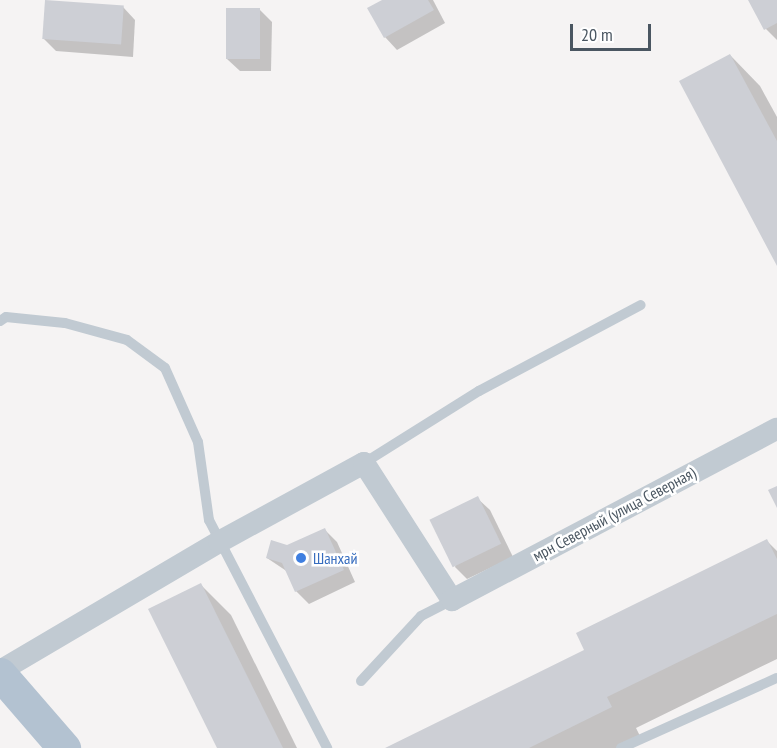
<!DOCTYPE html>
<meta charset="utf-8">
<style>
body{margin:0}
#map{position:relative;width:777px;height:748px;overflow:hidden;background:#f5f3f3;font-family:"PT Sans Narrow",sans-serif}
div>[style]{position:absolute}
.shadow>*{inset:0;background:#0003}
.building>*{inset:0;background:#cdcfd5;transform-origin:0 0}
.service>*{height:10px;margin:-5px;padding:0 5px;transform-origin:5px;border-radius:5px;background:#c1cad2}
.minor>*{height:22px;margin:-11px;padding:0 11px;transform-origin:11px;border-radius:11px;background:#c1cad2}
.primary>*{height:33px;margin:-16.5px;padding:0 16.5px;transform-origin:16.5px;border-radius:16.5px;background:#b3c2d1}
.dots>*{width:16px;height:16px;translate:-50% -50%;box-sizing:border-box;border:3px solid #fff;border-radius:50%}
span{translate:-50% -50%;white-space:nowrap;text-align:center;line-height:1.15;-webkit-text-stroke:5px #fff;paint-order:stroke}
.street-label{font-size:16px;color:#4a5661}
.shop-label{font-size:16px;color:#366cbe}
.left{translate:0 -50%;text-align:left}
.scale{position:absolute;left:570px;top:24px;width:81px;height:27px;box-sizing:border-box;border:3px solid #4a5661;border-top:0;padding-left:8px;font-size:18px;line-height:21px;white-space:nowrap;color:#4a5661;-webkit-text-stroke:4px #fff;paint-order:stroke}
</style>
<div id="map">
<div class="shadow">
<i style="clip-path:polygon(385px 0,433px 0,445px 23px,397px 50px,385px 37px)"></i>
<i style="clip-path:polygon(749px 0,777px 0,777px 40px,766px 29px)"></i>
<i style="clip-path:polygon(123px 7px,135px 20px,133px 57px,56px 51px,44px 39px)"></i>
<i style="clip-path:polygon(259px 9px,272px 22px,271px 71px,240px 71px,227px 59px)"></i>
<i style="clip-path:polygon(730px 55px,760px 86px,777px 117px,777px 263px)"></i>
<i style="clip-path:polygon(477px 498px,490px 510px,513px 557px,467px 579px,455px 567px)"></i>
<i style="clip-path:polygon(324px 529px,337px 542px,355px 582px,309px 604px,296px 591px,288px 572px,267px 558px)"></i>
<i style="clip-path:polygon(767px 541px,777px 551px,777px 659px,636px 728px,641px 738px,620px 748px,388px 748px,586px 651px)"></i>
<i style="clip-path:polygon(201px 585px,231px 615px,297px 748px,218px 748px)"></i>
</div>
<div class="building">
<i style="left:45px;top:0;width:79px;height:39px;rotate:4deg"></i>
<i style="clip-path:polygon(382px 0,428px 0,434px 10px,384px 38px,367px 8px)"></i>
<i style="clip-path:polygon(748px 0,777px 0,777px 23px,764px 30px)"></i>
<i style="left:226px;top:8px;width:34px;height:51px"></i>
<i style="clip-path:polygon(730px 54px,777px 141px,777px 266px,679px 81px)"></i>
<i style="clip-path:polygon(777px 486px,777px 508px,768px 490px)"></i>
<i style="left:478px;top:496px;width:53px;height:54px;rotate:64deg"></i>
<i style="clip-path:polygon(325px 528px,344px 570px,295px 592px,282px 563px,266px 558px,271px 540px,287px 545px)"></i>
<i style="clip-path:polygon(767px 539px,777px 559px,777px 614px,607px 697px,612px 707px,529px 748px,385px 748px,584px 650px,576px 633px)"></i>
<i style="clip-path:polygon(201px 583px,283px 748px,217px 748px,148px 609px)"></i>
</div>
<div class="service">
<i style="left:0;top:321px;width:7px;rotate:-34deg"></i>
<i style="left:6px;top:317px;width:59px;rotate:5.8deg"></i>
<i style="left:65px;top:323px;width:64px;rotate:15.3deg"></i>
<i style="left:127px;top:340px;width:47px;rotate:36.4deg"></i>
<i style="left:165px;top:368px;width:81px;rotate:66deg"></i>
<i style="left:198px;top:442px;width:79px;rotate:82deg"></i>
<i style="left:209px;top:520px;width:257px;rotate:62.6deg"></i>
<i style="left:364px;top:463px;width:136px;rotate:-32.1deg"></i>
<i style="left:479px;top:391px;width:183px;rotate:-28deg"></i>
<i style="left:361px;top:681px;width:88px;rotate:-47.3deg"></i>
<i style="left:421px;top:616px;width:35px;rotate:-27deg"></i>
<i style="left:621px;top:748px;width:171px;rotate:-24.2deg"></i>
</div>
<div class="minor">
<i style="left:0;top:671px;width:254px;rotate:-30.5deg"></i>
<i style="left:219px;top:542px;width:165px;rotate:-28.6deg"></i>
<i style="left:364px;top:463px;width:163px;rotate:57.3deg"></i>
<i style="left:452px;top:600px;width:367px;rotate:-27.8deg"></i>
</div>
<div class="primary">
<i style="left:0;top:674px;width:98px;rotate:49.1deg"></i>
</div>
<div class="dots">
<i style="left:301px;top:558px;background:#3f7fe0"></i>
</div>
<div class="street-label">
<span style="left:614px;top:514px;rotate:-28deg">мрн Северный (улица Северная)</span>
</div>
<div class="shop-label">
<span class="left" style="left:313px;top:558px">Шанхай</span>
</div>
<div class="scale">20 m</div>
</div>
